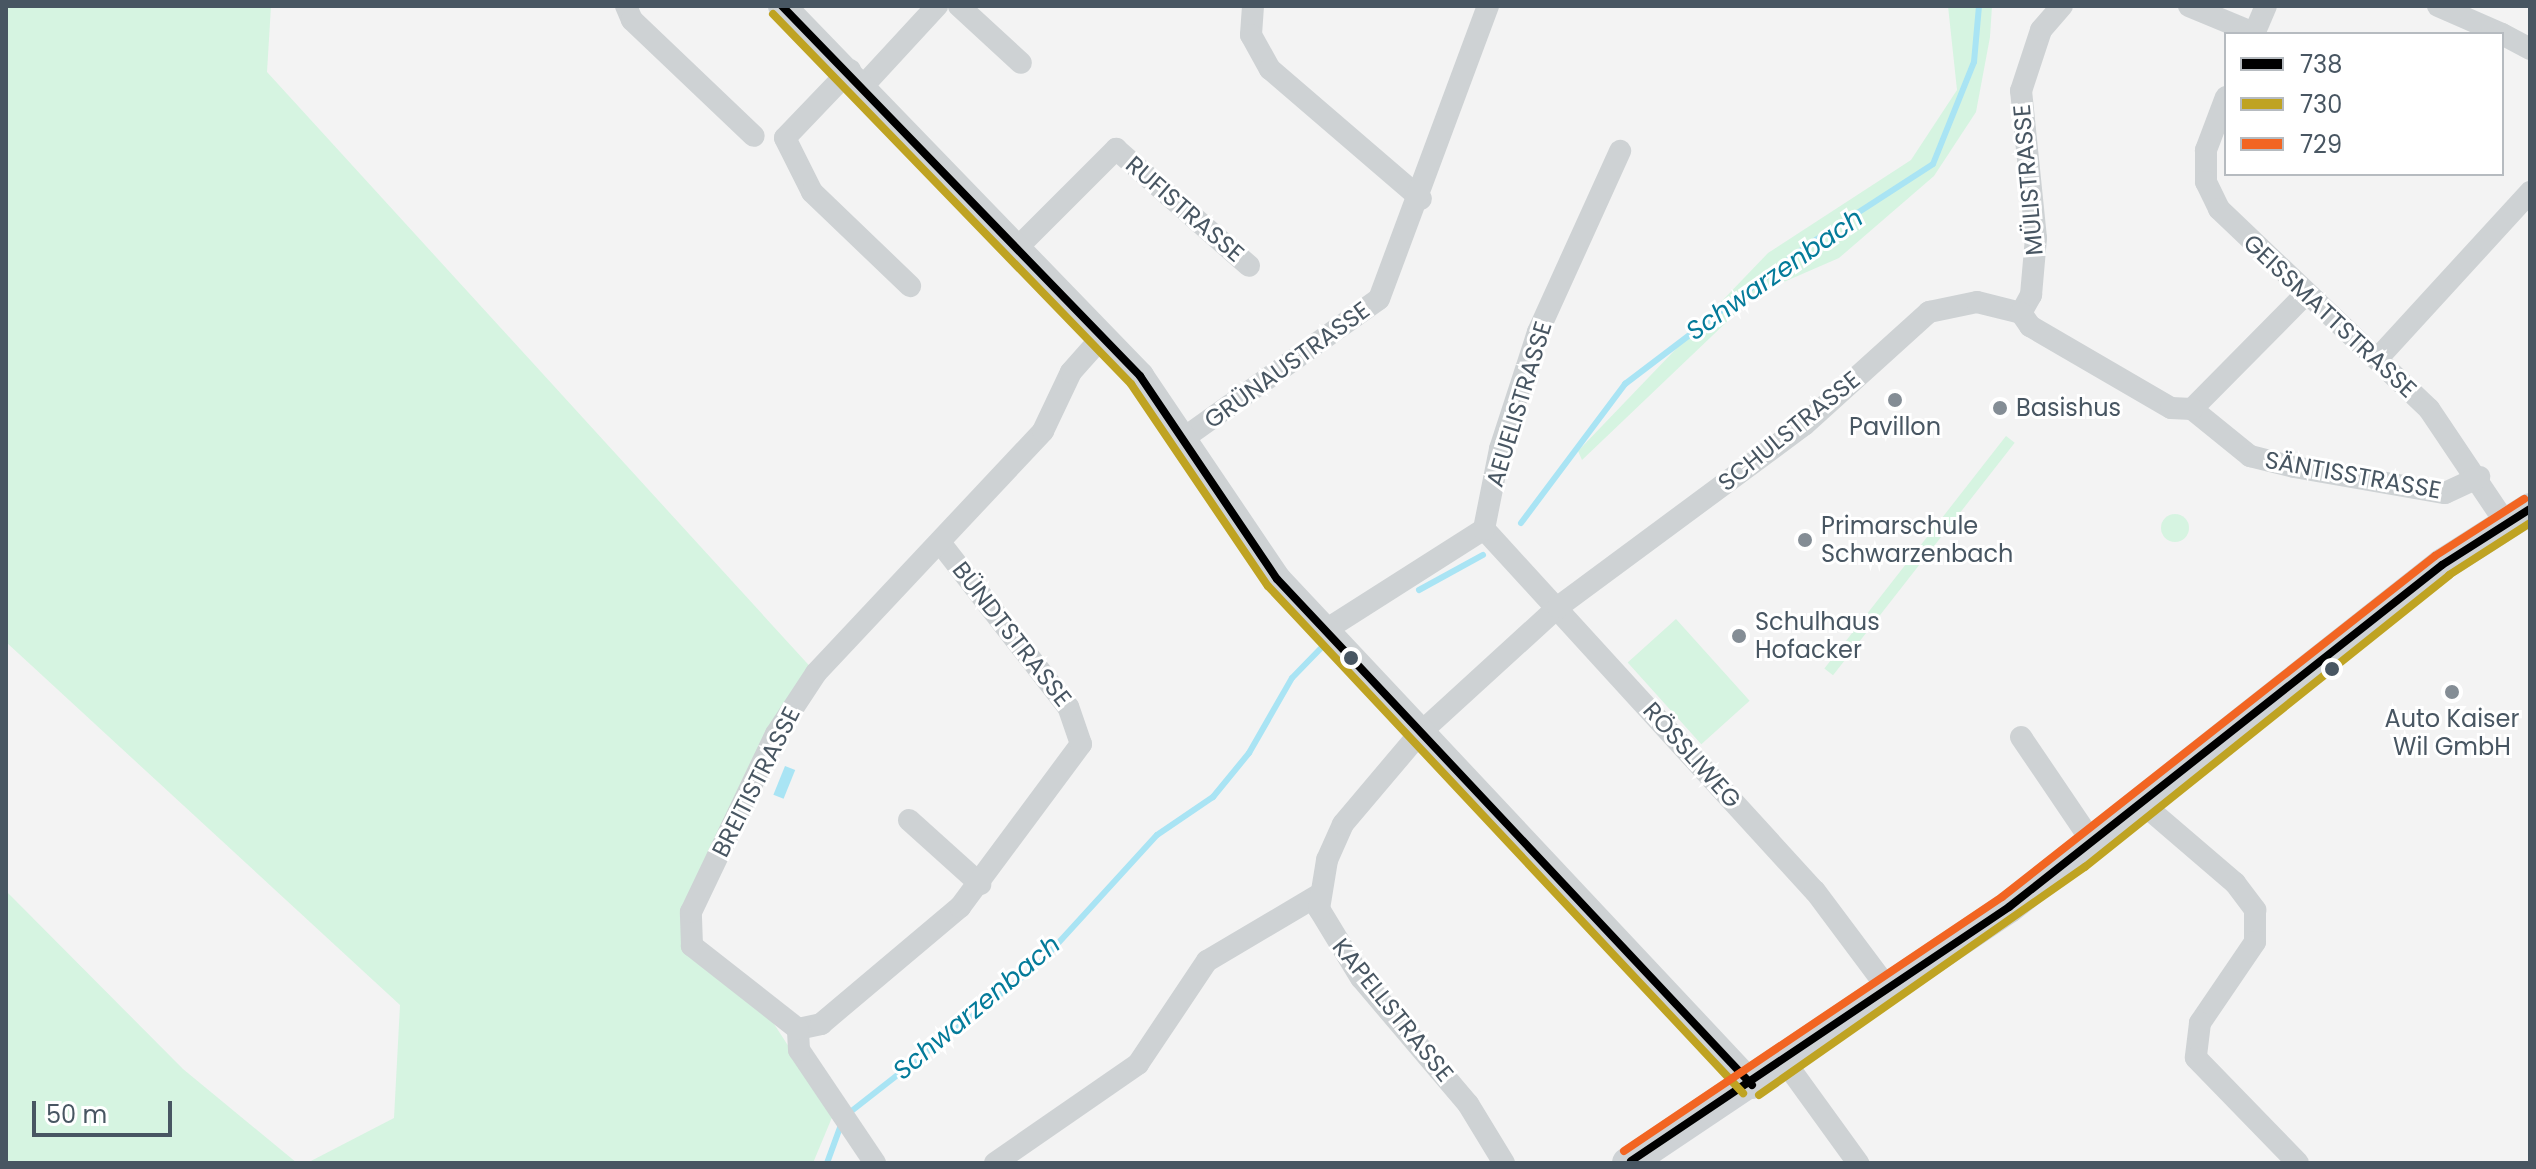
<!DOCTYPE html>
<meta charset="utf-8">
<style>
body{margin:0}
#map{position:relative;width:2536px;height:1169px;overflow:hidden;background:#f3f3f3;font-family:Poppins,sans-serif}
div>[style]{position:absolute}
.green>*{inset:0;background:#d6f4e1;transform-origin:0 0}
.round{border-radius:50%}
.water>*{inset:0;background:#a9e4f4;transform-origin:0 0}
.stream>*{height:6px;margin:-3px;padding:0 3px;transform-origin:3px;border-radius:3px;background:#a9e4f4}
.minor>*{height:22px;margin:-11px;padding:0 11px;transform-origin:11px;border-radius:11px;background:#ced2d4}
.tertiary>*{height:28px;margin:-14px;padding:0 14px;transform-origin:14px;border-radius:14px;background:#ced2d4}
.secondary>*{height:32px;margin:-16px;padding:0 16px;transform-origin:16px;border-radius:16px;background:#ced2d5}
.bus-1>*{height:8px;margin:-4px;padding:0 4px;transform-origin:4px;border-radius:4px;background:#000}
.bus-2>*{height:8px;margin:-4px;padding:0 4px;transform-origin:4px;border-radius:4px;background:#bfa322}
.bus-3>*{height:8px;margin:-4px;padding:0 4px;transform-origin:4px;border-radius:4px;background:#f26522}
.dots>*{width:22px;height:22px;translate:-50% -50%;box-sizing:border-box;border:4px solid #fff;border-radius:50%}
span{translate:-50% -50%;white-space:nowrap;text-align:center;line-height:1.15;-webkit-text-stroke:6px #fff;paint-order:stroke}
.street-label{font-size:24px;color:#485662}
.poi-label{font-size:24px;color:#485662}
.left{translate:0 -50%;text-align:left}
.water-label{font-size:26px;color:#047b9a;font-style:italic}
.frame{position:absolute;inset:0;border:8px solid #485662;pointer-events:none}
.legend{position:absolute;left:2224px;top:32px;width:280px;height:144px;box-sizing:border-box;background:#fff;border:2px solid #b6bbc0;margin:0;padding:10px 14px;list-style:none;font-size:24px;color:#485662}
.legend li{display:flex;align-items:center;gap:16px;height:40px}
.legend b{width:40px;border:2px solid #b6bbc0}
.scale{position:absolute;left:32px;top:1101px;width:140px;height:36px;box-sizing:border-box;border:4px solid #485662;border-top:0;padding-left:10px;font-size:24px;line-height:28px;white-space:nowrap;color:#485662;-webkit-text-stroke:6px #fff;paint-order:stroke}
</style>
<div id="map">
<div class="green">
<i style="clip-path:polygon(6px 6px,271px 6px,267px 72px,816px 673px,689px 934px,754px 993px,833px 1115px,813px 1163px,307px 1163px,394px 1118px,400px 1005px,6px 642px)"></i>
<i style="clip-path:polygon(1948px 6px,1992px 6px,1990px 37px,1976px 112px,1934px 176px,1839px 258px,1756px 294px,1582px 460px,1578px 451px,1768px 253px,1911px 160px,1957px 90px)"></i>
<i style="left:2006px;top:436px;width:11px;height:295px;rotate:38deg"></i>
<i class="round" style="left:2161px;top:514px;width:28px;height:28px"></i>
<i style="left:1676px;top:619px;width:110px;height:65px;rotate:48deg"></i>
<i style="clip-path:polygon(6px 891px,183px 1069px,297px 1163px,6px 1163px)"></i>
</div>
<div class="water">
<i style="left:785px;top:766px;width:11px;height:31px;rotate:22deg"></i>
</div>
<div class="stream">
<i style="left:1521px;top:523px;width:174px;rotate:-53.2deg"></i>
<i style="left:1625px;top:384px;width:233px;rotate:-37.2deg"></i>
<i style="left:1811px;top:243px;width:145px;rotate:-32.9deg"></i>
<i style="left:1933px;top:164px;width:110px;rotate:-68.1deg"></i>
<i style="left:1974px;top:62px;width:56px;rotate:-84.9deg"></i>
<i style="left:1419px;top:590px;width:73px;rotate:-28.7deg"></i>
<i style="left:849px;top:1113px;width:243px;rotate:-38.1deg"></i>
<i style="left:1040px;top:963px;width:173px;rotate:-47.6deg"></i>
<i style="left:1157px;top:835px;width:68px;rotate:-34.2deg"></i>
<i style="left:1213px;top:797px;width:57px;rotate:-50.7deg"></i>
<i style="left:1249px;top:753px;width:86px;rotate:-60.2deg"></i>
<i style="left:1292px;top:678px;width:47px;rotate:-45.9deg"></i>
<i style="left:827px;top:1163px;width:44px;rotate:-69.9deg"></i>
</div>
<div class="minor">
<i style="left:626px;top:6px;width:15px;rotate:67deg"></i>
<i style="left:632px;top:20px;width:168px;rotate:43.6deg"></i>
<i style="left:959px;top:6px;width:84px;rotate:42.6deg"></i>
<i style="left:1253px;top:6px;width:29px;rotate:94deg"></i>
<i style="left:1251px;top:35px;width:39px;rotate:61deg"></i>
<i style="left:1270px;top:69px;width:199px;rotate:40.7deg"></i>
<i style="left:2189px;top:6px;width:70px;rotate:22.6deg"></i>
<i style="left:2438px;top:6px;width:70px;rotate:23.6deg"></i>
<i style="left:2254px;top:34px;width:30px;rotate:-67deg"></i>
<i style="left:2502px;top:34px;width:32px;rotate:28deg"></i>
<i style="left:850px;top:70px;width:94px;rotate:133.7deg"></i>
<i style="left:785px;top:138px;width:60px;rotate:63.4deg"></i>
<i style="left:812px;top:192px;width:136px;rotate:43.8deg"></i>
<i style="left:864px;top:85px;width:108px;rotate:-47.3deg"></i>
<i style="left:2226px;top:97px;width:57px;rotate:110.7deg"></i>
<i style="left:2206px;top:150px;width:32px;rotate:90deg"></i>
<i style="left:2206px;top:182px;width:30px;rotate:64deg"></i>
<i style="left:2219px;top:209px;width:290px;rotate:43.6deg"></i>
<i style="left:2429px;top:409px;width:136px;rotate:56.1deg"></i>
<i style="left:1018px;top:247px;width:139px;rotate:-45deg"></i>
<i style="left:1116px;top:149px;width:177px;rotate:41.3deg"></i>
<i style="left:2021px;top:313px;width:21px;rotate:-61deg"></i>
<i style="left:2031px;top:295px;width:57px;rotate:-85deg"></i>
<i style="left:2036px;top:238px;width:148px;rotate:-95.8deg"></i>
<i style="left:2021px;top:91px;width:64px;rotate:-71.8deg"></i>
<i style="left:2041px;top:30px;width:32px;rotate:-49deg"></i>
<i style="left:2378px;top:358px;width:225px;rotate:-47.5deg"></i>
<i style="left:2192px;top:409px;width:75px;rotate:39deg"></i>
<i style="left:2250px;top:456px;width:45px;rotate:14deg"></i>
<i style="left:2294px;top:467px;width:153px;rotate:9.8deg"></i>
<i style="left:2445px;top:493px;width:38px;rotate:-25deg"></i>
<i style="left:2192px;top:409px;width:162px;rotate:-45.3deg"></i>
<i style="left:1184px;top:438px;width:239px;rotate:-35.5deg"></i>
<i style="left:1379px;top:299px;width:313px;rotate:-69.6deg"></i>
<i style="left:1484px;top:529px;width:491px;rotate:47.6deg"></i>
<i style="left:1815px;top:891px;width:124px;rotate:53.2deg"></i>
<i style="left:1324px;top:631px;width:190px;rotate:-32.5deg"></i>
<i style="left:1484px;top:529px;width:82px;rotate:-78.7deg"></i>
<i style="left:1500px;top:449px;width:123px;rotate:-72deg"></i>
<i style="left:1538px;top:332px;width:199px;rotate:-65.6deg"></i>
<i style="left:2021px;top:737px;width:130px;rotate:55.9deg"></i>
<i style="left:2144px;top:805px;width:120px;rotate:40.6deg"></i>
<i style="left:2235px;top:883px;width:34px;rotate:53deg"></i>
<i style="left:2255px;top:910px;width:32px;rotate:90deg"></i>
<i style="left:2255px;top:942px;width:98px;rotate:124.2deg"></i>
<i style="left:2200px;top:1023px;width:35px;rotate:97deg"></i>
<i style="left:2196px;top:1058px;width:146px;rotate:45.8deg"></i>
<i style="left:909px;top:820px;width:96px;rotate:42deg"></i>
<i style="left:798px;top:1029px;width:24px;rotate:-12deg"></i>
<i style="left:821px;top:1024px;width:182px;rotate:-40.1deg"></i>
<i style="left:960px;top:907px;width:203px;rotate:-53.4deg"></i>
<i style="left:1081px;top:744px;width:39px;rotate:-109deg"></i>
<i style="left:1068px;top:707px;width:205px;rotate:-127.9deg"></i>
<i style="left:1785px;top:1062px;width:125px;rotate:54.1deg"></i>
<i style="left:875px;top:1163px;width:136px;rotate:-123.9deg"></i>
<i style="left:799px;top:1050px;width:21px;rotate:-93deg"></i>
<i style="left:798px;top:1029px;width:135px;rotate:-141.9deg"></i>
<i style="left:692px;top:946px;width:34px;rotate:-92deg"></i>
<i style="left:691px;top:912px;width:197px;rotate:-64.5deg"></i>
<i style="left:776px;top:734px;width:73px;rotate:-56.7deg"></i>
<i style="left:816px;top:673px;width:332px;rotate:-46.8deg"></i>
<i style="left:1043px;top:431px;width:65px;rotate:-64.6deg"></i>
<i style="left:1071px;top:372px;width:48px;rotate:-48.4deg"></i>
<i style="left:995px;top:1163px;width:174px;rotate:-34.7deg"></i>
<i style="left:1138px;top:1064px;width:124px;rotate:-56.2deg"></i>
<i style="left:1207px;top:961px;width:128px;rotate:-30.6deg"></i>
<i style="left:1504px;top:1163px;width:69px;rotate:-121.4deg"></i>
<i style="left:1468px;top:1104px;width:165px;rotate:-130.3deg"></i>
<i style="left:1361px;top:978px;width:81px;rotate:-121.3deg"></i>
<i style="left:1319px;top:909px;width:50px;rotate:-80.7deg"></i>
<i style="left:1327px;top:860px;width:39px;rotate:-66deg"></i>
<i style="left:1343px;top:824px;width:119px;rotate:-49.8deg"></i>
<i style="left:1420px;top:733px;width:187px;rotate:-42.4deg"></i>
<i style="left:1558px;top:607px;width:306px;rotate:-36.5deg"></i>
<i style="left:1804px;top:425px;width:169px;rotate:-42.1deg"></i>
<i style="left:1929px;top:312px;width:49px;rotate:-11.8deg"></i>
<i style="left:1977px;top:302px;width:45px;rotate:14deg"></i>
<i style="left:2021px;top:313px;width:16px;rotate:55deg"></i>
<i style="left:2030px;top:326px;width:163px;rotate:30.2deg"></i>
<i style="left:2171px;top:408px;width:21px;rotate:3deg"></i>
</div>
<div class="tertiary">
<i style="left:782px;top:6px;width:515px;rotate:45.94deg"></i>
<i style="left:1140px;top:376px;width:245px;rotate:56deg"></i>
<i style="left:1277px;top:579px;width:694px;rotate:46.81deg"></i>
</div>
<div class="secondary">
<i style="left:1628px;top:1163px;width:459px;rotate:-33.9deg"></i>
<i style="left:2009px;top:907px;width:552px;rotate:-38.3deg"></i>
<i style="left:2442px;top:565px;width:104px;rotate:-32.5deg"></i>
</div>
<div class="bus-1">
<i style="left:782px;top:6px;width:515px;rotate:45.94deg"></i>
<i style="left:1140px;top:376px;width:245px;rotate:56deg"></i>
<i style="left:1277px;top:579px;width:694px;rotate:46.81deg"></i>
<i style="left:1631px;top:1161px;width:455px;rotate:-33.9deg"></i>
<i style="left:2009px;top:907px;width:552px;rotate:-38.3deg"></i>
<i style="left:2442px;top:565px;width:104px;rotate:-32.5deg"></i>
</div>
<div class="bus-2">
<i style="left:773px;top:14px;width:515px;rotate:45.94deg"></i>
<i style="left:1131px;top:384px;width:244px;rotate:55.9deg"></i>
<i style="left:1268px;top:586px;width:695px;rotate:46.87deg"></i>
<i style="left:1759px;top:1095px;width:398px;rotate:-35deg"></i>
<i style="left:2085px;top:867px;width:467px;rotate:-38.7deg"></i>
<i style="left:2449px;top:575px;width:96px;rotate:-32.7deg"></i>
</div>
<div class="bus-3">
<i style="left:1624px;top:1151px;width:455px;rotate:-33.9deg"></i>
<i style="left:2002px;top:897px;width:551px;rotate:-38.22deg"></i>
<i style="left:2435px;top:556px;width:106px;rotate:-32.6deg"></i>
</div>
<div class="dots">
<i style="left:1895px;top:400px;background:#848d95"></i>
<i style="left:2000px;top:408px;background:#848d95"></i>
<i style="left:1805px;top:540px;background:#848d95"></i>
<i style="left:1739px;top:636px;background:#848d95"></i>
<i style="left:1351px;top:658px;background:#485662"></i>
<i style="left:2332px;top:669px;background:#485662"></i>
<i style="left:2452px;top:692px;background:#848d95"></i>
</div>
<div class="street-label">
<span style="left:2028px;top:180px;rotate:-95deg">MÜLISTRASSE</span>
<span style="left:1185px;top:209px;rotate:41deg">RUFISTRASSE</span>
<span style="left:2330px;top:316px;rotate:43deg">GEISSMATTSTRASSE</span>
<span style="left:1287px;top:365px;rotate:-36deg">GRÜNAUSTRASSE</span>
<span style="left:1519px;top:404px;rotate:-73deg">AEUELISTRASSE</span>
<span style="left:1789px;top:431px;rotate:-39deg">SCHULSTRASSE</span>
<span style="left:2353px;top:475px;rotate:10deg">SÄNTISSTRASSE</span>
<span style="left:1012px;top:634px;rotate:52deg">BÜNDTSTRASSE</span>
<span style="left:1692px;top:755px;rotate:48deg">RÖSSLIWEG</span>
<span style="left:756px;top:782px;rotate:-63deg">BREITISTRASSE</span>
<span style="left:1393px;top:1010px;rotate:51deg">KAPELLSTRASSE</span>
</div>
<div class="poi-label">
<span class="left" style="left:2016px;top:408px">Basishus</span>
<span style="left:1895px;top:427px">Pavillon</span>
<span class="left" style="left:1821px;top:540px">Primarschule<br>Schwarzenbach</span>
<span class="left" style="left:1755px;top:636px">Schulhaus<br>Hofacker</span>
<span style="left:2452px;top:733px">Auto Kaiser<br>Wil GmbH</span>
</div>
<div class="water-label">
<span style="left:1775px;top:275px;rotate:-35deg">Schwarzenbach</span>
<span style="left:977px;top:1008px;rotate:-40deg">Schwarzenbach</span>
</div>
<div class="frame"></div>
<ul class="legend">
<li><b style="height:10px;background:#000"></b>738</li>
<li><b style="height:10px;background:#bfa322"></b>730</li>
<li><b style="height:10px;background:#f26522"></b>729</li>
</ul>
<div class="scale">50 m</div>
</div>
